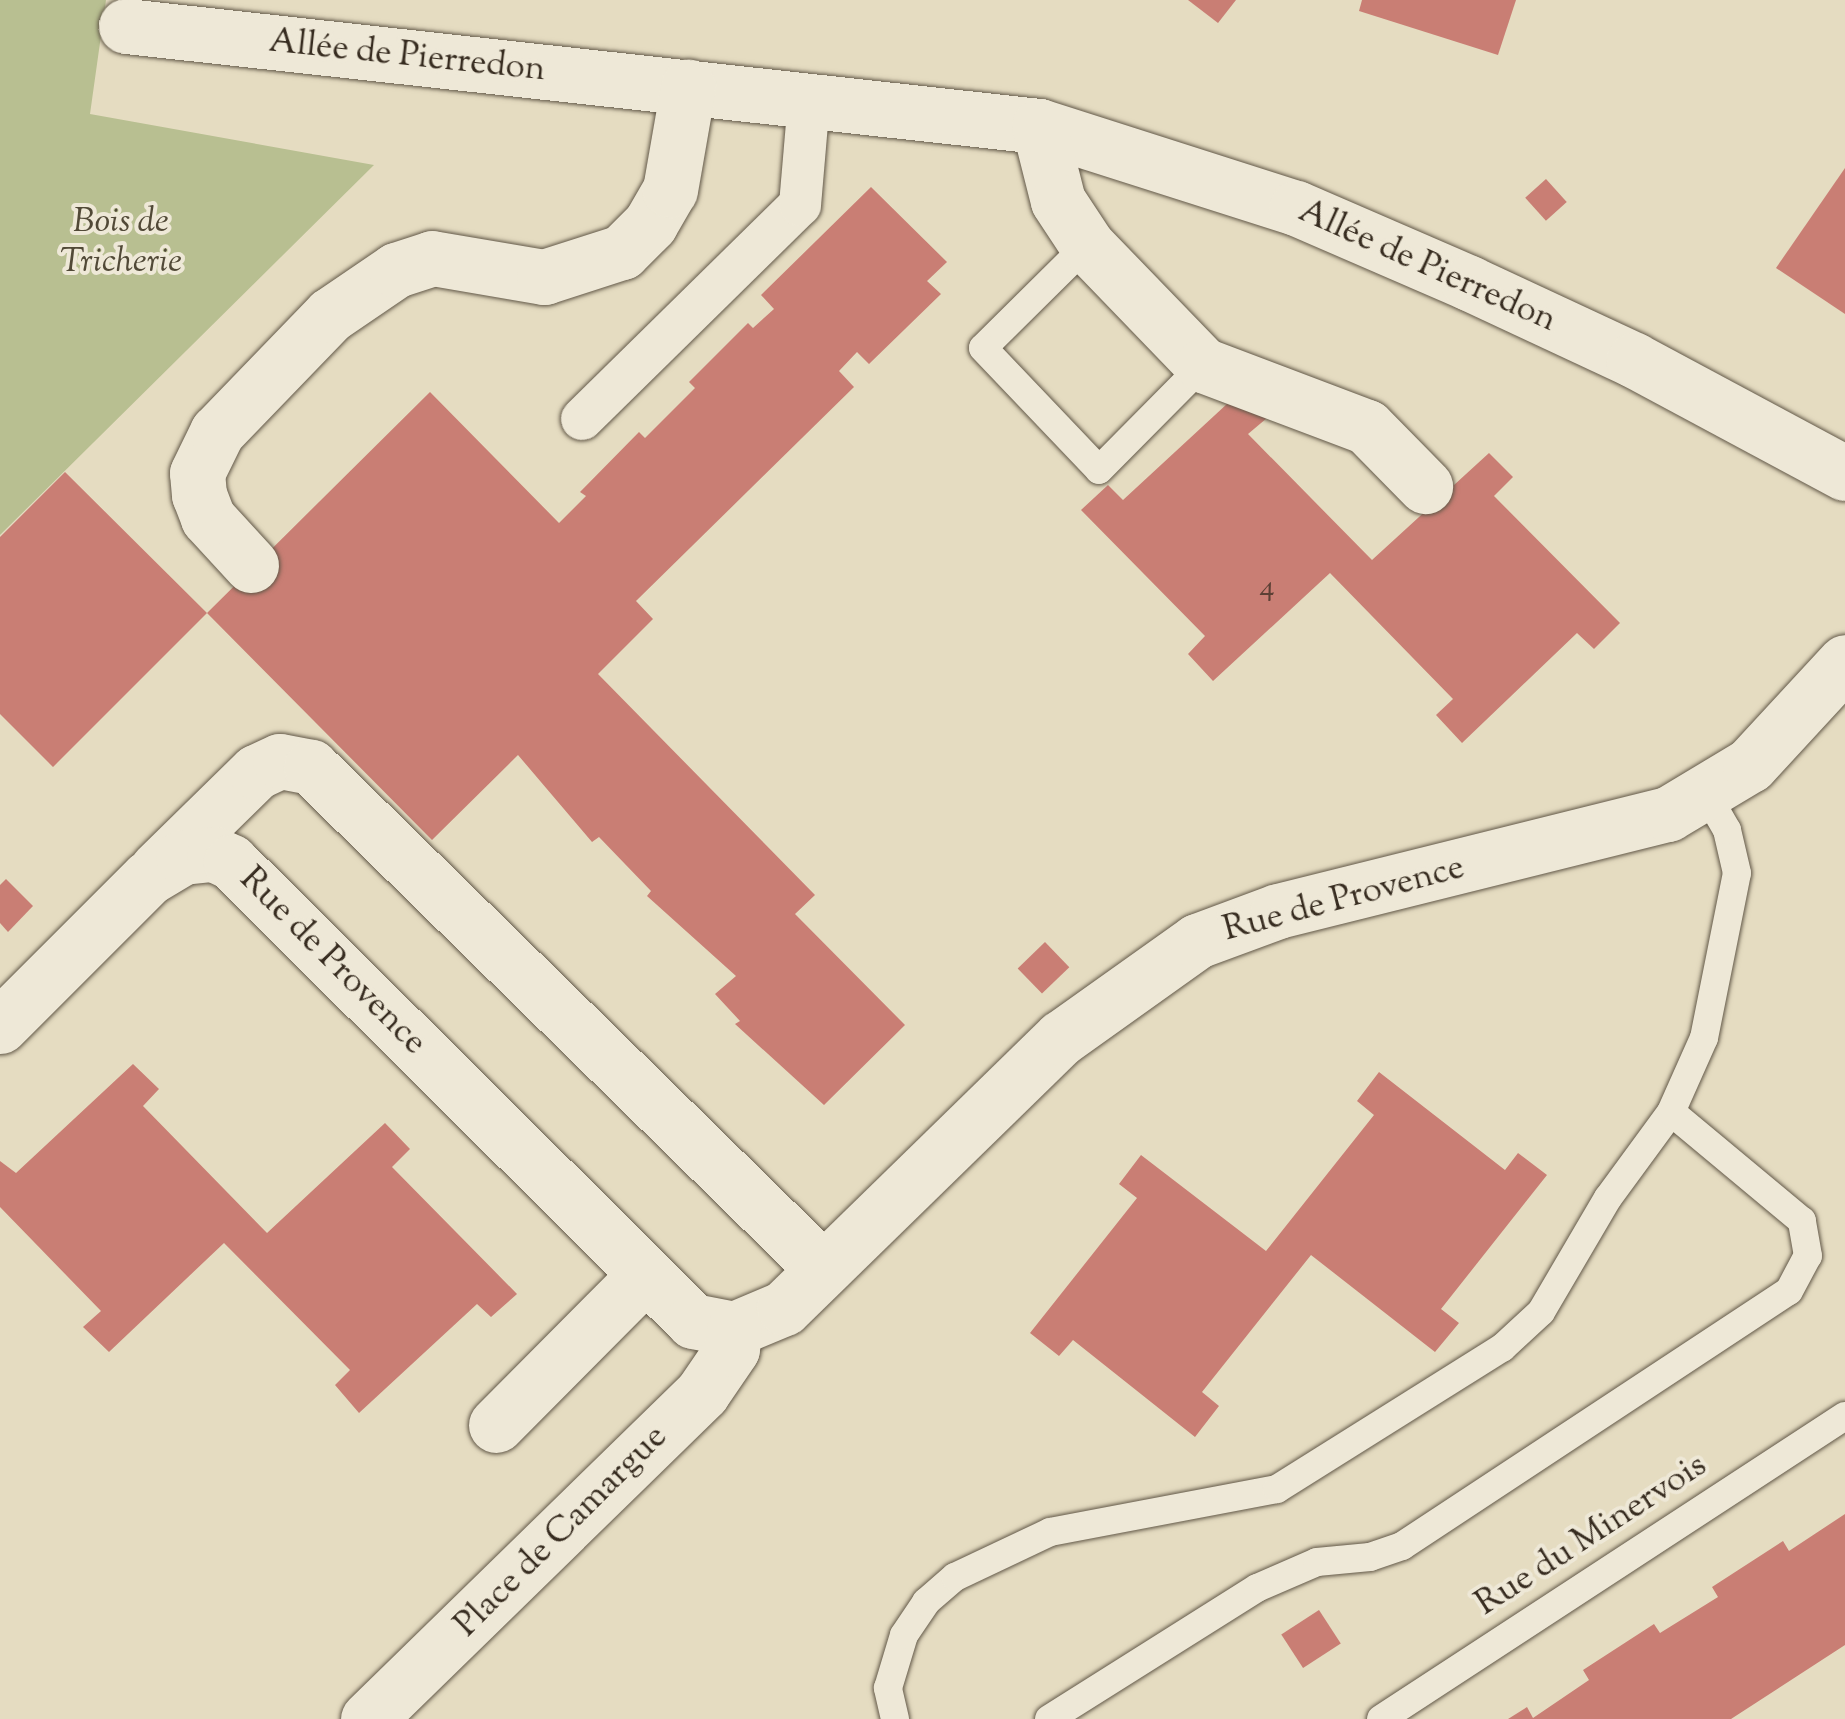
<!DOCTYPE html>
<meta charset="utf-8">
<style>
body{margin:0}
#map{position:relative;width:1845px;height:1719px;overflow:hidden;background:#e5dcc1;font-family:"Sorts Mill Goudy",serif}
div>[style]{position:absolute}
.green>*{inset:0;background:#b8bf91}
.building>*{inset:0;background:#c97e74;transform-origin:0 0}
.roads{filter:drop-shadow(0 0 2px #625848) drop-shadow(0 0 2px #625848)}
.service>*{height:28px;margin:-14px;padding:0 14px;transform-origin:14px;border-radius:14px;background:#eee8d7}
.pedestrian>*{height:42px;margin:-21px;padding:0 21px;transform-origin:21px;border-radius:21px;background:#eee8d7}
.minor>*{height:55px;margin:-27.5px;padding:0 27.5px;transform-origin:27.5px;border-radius:27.5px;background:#eee8d7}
span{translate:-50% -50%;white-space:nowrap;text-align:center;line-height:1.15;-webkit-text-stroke:8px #eee8d7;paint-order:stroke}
.number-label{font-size:30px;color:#5c4035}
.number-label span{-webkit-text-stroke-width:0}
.street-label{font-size:35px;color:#372c20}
.park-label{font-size:35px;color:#514937;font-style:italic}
</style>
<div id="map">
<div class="green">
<i style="clip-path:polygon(0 0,106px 0,90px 114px,374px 165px,0 535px)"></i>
</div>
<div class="building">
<i style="clip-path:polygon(1188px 0,1236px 0,1218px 23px)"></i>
<i style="clip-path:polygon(1362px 0,1516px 0,1498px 55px,1359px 11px)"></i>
<i style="clip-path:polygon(1845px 168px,1845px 314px,1776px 268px)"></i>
<i style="left:1546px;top:179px;width:31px;height:28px;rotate:48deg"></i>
<i style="clip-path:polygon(871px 187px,947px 262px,927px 281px,941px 294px,869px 364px,857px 352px,839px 371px,854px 387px,636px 601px,653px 619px,598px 674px,815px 895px,795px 914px,905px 1025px,824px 1105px,735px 1024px,740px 1021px,715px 994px,736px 976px,647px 896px,651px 891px,599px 837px,592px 842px,518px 755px,432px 840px,207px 613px,53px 767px,0 714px,0 537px,65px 472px,207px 613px,430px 392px,559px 523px,586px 496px,580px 492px,639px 432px,645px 438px,695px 388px,689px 382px,748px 323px,753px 328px,774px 309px,761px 295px)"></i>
<i style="clip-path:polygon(1241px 391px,1267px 418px,1248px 434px,1372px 560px,1489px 453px,1513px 477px,1494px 496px,1620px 623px,1594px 649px,1577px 633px,1462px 743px,1436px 715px,1453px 699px,1330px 573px,1213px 681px,1188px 654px,1205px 636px,1081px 510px,1108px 485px,1123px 500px)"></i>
<i style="clip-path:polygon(6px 879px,33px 906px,8px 932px,0 923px,0 885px)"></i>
<i style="left:1045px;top:942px;width:35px;height:38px;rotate:46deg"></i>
<i style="clip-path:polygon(133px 1064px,159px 1089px,143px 1106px,267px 1233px,385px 1123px,410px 1149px,392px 1167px,517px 1294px,491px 1317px,477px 1304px,359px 1413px,335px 1385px,350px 1370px,224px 1243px,109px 1352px,83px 1327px,101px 1311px,0 1207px,0 1161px,16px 1173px)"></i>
<i style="clip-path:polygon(1379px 1072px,1505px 1170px,1518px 1153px,1547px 1175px,1441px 1309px,1459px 1323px,1435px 1352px,1311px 1255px,1202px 1392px,1219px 1406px,1195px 1437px,1073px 1340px,1059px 1356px,1030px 1333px,1137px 1198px,1119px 1184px,1141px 1155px,1266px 1251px,1374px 1115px,1357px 1101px)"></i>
<i style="clip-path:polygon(1845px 1514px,1845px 1645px,1731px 1719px,1508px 1719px,1527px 1707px,1533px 1718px,1589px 1680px,1583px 1670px,1654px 1624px,1660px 1633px,1718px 1597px,1712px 1587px,1783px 1541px,1789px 1551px)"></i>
<i style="left:1319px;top:1610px;width:40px;height:45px;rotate:57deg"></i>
</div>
<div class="roads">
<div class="service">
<i style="left:1087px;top:245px;width:146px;rotate:135.3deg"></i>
<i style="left:983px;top:348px;width:168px;rotate:46.4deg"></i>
<i style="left:1099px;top:470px;width:148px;rotate:-45.3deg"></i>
<i style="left:895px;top:1719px;width:32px;rotate:-103deg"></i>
<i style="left:888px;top:1688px;width:55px;rotate:-73.2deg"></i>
<i style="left:904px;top:1635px;width:40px;rotate:-56deg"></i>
<i style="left:926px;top:1602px;width:38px;rotate:-41deg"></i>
<i style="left:955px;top:1577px;width:105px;rotate:-25.3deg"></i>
<i style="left:1050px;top:1532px;width:231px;rotate:-10.7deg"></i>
<i style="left:1277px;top:1489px;width:266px;rotate:-32.1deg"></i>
<i style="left:1502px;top:1348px;width:53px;rotate:-42.7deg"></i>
<i style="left:1541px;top:1312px;width:132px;rotate:-59.6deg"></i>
<i style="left:1608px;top:1198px;width:107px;rotate:-53.8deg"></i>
<i style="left:1671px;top:1112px;width:81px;rotate:-66deg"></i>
<i style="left:1704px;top:1038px;width:168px;rotate:-78.7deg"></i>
<i style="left:1737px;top:873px;width:44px;rotate:-103.1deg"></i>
<i style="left:1727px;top:830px;width:39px;rotate:-120deg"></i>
<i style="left:1049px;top:1719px;width:246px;rotate:-32.2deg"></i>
<i style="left:1257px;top:1588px;width:65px;rotate:-23.4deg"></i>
<i style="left:1317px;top:1562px;width:53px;rotate:-5.4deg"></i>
<i style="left:1370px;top:1557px;width:34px;rotate:-19deg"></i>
<i style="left:1402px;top:1546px;width:463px;rotate:-33.4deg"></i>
<i style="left:1789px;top:1291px;width:40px;rotate:-62deg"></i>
<i style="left:1808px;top:1256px;width:36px;rotate:-100deg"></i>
<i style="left:1802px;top:1221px;width:170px;rotate:-140.2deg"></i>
<i style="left:1381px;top:1719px;width:554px;rotate:-33.15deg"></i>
</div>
<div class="pedestrian">
<i style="left:582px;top:419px;width:305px;rotate:-44.5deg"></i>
<i style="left:800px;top:205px;width:105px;rotate:-85.1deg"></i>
</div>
<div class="minor">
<i style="left:126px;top:26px;width:918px;rotate:6.25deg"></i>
<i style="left:1039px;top:126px;width:270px;rotate:17.7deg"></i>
<i style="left:1296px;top:208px;width:189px;rotate:23.4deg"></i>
<i style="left:1469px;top:283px;width:182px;rotate:25deg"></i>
<i style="left:1634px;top:360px;width:239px;rotate:28.2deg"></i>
<i style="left:1039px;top:126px;width:77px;rotate:75.8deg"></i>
<i style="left:1058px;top:201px;width:53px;rotate:56.6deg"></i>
<i style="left:1087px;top:245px;width:167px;rotate:46deg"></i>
<i style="left:1203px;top:365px;width:175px;rotate:20.7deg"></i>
<i style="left:1367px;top:427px;width:83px;rotate:45.5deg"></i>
<i style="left:251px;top:565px;width:64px;rotate:-132.5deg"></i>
<i style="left:208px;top:518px;width:25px;rotate:-111deg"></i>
<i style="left:199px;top:495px;width:22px;rotate:-95deg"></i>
<i style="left:197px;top:473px;width:46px;rotate:-64deg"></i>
<i style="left:217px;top:432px;width:163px;rotate:-46deg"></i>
<i style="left:330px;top:315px;width:80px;rotate:-34.3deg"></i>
<i style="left:396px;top:270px;width:38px;rotate:-18deg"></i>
<i style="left:432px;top:258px;width:114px;rotate:9.6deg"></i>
<i style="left:544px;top:277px;width:82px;rotate:-17.8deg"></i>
<i style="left:622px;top:252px;width:40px;rotate:-45deg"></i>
<i style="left:650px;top:224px;width:39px;rotate:-60deg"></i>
<i style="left:670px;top:190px;width:105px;rotate:-80.1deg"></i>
<i style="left:157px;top:869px;width:139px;rotate:-44.4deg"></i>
<i style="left:256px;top:772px;width:26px;rotate:-25deg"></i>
<i style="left:280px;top:761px;width:32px;rotate:11deg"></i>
<i style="left:311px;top:767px;width:717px;rotate:44.43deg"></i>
<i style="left:0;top:1026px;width:209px;rotate:-45deg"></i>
<i style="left:148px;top:878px;width:41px;rotate:-31deg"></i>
<i style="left:183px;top:857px;width:31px;rotate:-6deg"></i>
<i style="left:214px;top:854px;width:19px;rotate:25deg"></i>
<i style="left:231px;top:862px;width:651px;rotate:44.81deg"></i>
<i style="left:693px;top:1321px;width:42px;rotate:11deg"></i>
<i style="left:734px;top:1329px;width:54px;rotate:-22.8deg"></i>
<i style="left:784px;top:1308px;width:387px;rotate:-44.3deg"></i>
<i style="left:1061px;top:1038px;width:167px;rotate:-35.5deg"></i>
<i style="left:1197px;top:941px;width:86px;rotate:-20.3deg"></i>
<i style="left:1278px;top:911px;width:402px;rotate:-14deg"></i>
<i style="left:1668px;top:814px;width:96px;rotate:-30.9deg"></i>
<i style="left:1750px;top:765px;width:140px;rotate:-47.3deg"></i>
<i style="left:496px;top:1425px;width:211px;rotate:-45.2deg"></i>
<i style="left:368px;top:1719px;width:467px;rotate:-44.3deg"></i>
<i style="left:702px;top:1393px;width:53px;rotate:-55.7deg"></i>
<i style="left:732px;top:1349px;width:20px;rotate:-84deg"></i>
</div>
</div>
<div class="number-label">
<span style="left:1267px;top:588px">4</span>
</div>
<div class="street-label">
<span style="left:407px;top:57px;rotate:6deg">Allée de Pierredon</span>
<span style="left:1427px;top:267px;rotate:24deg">Allée de Pierredon</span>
<span style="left:1344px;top:900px;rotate:-15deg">Rue de Provence</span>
<span style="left:332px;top:962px;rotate:45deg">Rue de Provence</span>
<span style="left:562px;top:1532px;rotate:-45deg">Place de Camargue</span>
<span style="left:1592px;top:1536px;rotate:-33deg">Rue du Minervois</span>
</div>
<div class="park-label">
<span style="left:121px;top:243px">Bois de<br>Tricherie</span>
</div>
</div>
